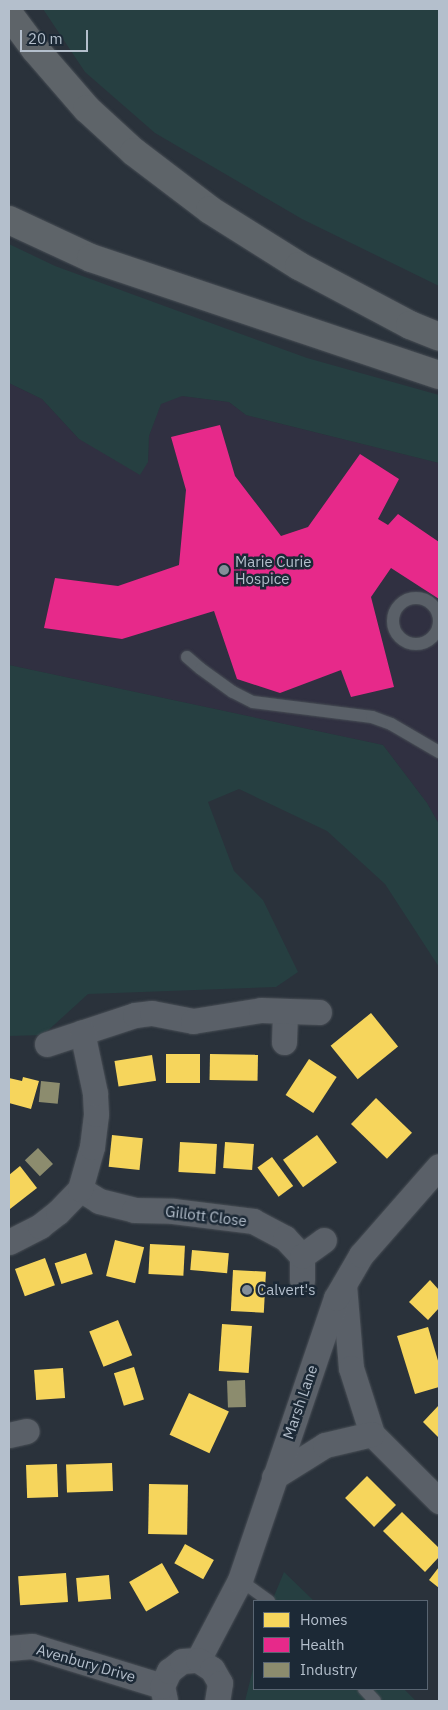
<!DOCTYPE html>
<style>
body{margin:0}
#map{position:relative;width:448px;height:1710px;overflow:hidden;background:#2a323b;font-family:"IBM Plex Sans",sans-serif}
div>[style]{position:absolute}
.medical>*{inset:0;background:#303041}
.green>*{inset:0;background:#263f41}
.homes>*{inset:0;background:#f6d55c;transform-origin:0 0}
.health>*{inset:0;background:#e7298a}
.industry>*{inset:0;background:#8c8c6e;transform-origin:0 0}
.roads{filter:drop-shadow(0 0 1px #484e55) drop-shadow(0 0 1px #484e55)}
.service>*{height:12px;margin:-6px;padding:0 6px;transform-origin:6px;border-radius:6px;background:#5a6068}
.service>.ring{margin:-6px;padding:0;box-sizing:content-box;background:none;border:12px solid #5a6068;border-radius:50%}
.minor>*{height:25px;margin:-12.5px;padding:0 12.5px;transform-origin:12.5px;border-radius:12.5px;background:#5a6068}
.trunk>*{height:28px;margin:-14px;padding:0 14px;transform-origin:14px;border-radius:14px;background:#5e6469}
.dots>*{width:14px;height:14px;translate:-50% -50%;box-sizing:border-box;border:2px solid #1c2936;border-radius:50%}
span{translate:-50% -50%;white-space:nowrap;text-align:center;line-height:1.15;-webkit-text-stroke:5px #1c2936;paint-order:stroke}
.poi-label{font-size:15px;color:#b4bfcc}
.left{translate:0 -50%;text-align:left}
.street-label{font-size:15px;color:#b4bfcc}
.frame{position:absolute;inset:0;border:10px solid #b4bfcc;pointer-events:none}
.legend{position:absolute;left:253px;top:1600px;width:175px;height:90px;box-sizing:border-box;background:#1c2936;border:1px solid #596572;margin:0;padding:6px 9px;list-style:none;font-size:15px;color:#b4bfcc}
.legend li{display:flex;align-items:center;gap:10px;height:25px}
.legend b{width:25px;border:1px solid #596572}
.scale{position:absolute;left:20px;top:30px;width:68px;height:22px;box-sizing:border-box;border:2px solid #b4bfcc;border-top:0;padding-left:6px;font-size:15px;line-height:18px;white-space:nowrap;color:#b4bfcc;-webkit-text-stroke:4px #1c2936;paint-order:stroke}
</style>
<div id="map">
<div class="medical">
<i style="clip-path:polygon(9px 383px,42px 399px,79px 439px,148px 462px,149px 436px,161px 403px,182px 396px,229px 402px,246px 415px,439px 463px,439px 824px,427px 803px,383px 745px,9px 665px)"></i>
</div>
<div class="green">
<i style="clip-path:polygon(43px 9px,439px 9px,439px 286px,302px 219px,155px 133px,85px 72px)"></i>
<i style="clip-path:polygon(9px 244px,55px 266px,307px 358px,439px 395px,439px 463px,246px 415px,229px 402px,182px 396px,161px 404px,149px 436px,148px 462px,140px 475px,79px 439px,42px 399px,9px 383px)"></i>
<i style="clip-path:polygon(9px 665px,383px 745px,427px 803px,439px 824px,439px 967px,385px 884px,327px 831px,239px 789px,208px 802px,234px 871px,263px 900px,298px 972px,276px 987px,88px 994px,43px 1035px,9px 1036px)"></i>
<i style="clip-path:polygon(284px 1572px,314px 1601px,272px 1601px)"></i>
<i style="clip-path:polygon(254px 1665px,254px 1689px,404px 1689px,416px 1701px,245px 1701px)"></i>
</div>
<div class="homes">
<i style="left:371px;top:1013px;width:43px;height:52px;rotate:51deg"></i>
<i style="left:166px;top:1054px;width:34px;height:29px"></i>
<i style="left:210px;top:1054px;width:48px;height:26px;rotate:1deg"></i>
<i style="left:152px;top:1055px;width:26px;height:38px;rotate:81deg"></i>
<i style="left:309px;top:1059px;width:33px;height:43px;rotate:33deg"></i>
<i style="clip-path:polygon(23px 1077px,39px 1081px,31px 1109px,9px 1103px,9px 1078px,22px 1081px)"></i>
<i style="left:376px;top:1098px;width:50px;height:36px;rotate:44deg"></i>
<i style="left:112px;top:1135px;width:31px;height:32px;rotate:6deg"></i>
<i style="left:317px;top:1135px;width:34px;height:42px;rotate:54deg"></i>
<i style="left:180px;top:1142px;width:37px;height:30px;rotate:3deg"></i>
<i style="left:225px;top:1142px;width:29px;height:26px;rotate:4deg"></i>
<i style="left:272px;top:1157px;width:36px;height:18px;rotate:54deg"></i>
<i style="clip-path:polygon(20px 1166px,37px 1188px,10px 1209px,9px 1175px)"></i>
<i style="left:115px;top:1240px;width:30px;height:37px;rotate:14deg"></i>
<i style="left:150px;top:1244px;width:35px;height:30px;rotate:3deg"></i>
<i style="left:192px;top:1250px;width:37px;height:20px;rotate:5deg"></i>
<i style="left:86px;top:1253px;width:22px;height:33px;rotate:72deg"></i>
<i style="left:45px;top:1258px;width:29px;height:32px;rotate:70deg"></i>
<i style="left:233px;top:1270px;width:33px;height:41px;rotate:3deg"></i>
<i style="clip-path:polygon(430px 1280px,439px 1290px,439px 1308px,428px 1320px,409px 1302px)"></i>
<i style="left:118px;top:1320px;width:38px;height:31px;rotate:68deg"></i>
<i style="left:222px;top:1324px;width:30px;height:47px;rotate:4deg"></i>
<i style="clip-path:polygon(428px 1327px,439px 1364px,439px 1387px,415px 1394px,397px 1336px)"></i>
<i style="left:134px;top:1367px;width:34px;height:21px;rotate:73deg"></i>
<i style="left:63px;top:1368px;width:30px;height:29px;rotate:86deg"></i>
<i style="left:189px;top:1393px;width:44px;height:46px;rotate:25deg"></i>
<i style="clip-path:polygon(439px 1405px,439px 1438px,423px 1422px)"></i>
<i style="left:112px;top:1463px;width:28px;height:46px;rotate:88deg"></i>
<i style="left:57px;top:1464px;width:33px;height:31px;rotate:88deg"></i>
<i style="left:367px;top:1476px;width:41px;height:31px;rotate:45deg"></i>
<i style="left:149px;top:1484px;width:39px;height:50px;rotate:1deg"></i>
<i style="clip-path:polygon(402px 1512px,439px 1548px,439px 1557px,425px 1572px,383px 1531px)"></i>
<i style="left:185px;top:1544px;width:33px;height:22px;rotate:29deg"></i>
<i style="left:162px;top:1563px;width:34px;height:38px;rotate:60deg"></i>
<i style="clip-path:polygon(439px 1567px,439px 1588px,429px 1580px)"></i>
<i style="left:66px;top:1573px;width:29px;height:48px;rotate:86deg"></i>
<i style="left:109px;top:1575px;width:24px;height:33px;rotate:85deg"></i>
</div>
<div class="health">
<i style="clip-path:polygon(220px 425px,235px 476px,281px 536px,308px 527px,360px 454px,399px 479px,378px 519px,388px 525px,398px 514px,439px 542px,439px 599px,391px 568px,371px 597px,394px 687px,351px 697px,341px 670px,280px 693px,237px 679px,214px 611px,122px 639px,44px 628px,55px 578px,118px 586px,179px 565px,186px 490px,171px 437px)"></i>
</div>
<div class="industry">
<i style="left:41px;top:1081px;width:19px;height:21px;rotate:6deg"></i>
<i style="left:38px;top:1148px;width:22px;height:18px;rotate:47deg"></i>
<i style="left:245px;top:1380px;width:27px;height:18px;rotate:88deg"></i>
</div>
<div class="roads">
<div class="service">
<i class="ring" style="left:393px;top:598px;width:34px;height:34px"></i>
<i style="left:187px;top:657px;width:18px;rotate:41deg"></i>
<i style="left:201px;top:669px;width:39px;rotate:36deg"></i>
<i style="left:233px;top:692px;width:22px;rotate:27deg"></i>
<i style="left:253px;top:702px;width:120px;rotate:7.2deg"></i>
<i style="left:372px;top:717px;width:20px;rotate:20deg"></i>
<i style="left:391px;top:724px;width:56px;rotate:30.3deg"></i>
<i style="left:240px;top:1580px;width:36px;rotate:36deg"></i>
<i style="left:364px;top:1689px;width:16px;rotate:47deg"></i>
</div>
<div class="minor">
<i style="left:284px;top:1042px;width:31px;rotate:-88deg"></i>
<i style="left:47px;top:1044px;width:93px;rotate:-18.2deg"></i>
<i style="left:135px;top:1015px;width:17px;rotate:-7deg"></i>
<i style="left:152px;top:1013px;width:42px;rotate:11deg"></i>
<i style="left:193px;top:1021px;width:69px;rotate:-9.2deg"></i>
<i style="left:261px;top:1010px;width:58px;rotate:2deg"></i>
<i style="left:80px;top:1189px;width:22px;rotate:32deg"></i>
<i style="left:99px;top:1201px;width:36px;rotate:14deg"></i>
<i style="left:134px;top:1210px;width:39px;rotate:1deg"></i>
<i style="left:173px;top:1211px;width:81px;rotate:7.1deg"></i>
<i style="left:253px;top:1221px;width:36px;rotate:28deg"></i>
<i style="left:285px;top:1238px;width:25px;rotate:47deg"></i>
<i style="left:302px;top:1256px;width:24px;rotate:90deg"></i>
<i style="left:9px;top:1242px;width:35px;rotate:-27deg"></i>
<i style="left:40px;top:1226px;width:23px;rotate:-38deg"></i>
<i style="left:58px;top:1212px;width:32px;rotate:-46deg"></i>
<i style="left:80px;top:1189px;width:44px;rotate:-74.1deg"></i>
<i style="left:92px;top:1147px;width:33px;rotate:-83deg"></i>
<i style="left:96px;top:1114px;width:21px;rotate:-93deg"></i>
<i style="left:95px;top:1093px;width:62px;rotate:-102deg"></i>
<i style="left:302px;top:1256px;width:27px;rotate:-36deg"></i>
<i style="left:344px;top:1285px;width:83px;rotate:85.2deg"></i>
<i style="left:351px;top:1368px;width:69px;rotate:72.3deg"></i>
<i style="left:372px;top:1434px;width:95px;rotate:45deg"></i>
<i style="left:9px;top:1435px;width:18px;rotate:-13deg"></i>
<i style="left:274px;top:1477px;width:60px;rotate:-32.1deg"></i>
<i style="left:325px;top:1445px;width:48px;rotate:-13.2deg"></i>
<i style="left:9px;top:1648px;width:23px;rotate:-5deg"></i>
<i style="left:32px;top:1646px;width:136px;rotate:17.1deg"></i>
<i style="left:198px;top:1660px;width:90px;rotate:-62.3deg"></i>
<i style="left:240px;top:1580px;width:298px;rotate:-71.2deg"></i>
<i style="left:336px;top:1298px;width:50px;rotate:-59.8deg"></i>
<i style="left:361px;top:1255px;width:118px;rotate:-48.8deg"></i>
<i style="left:165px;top:1700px;width:14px;rotate:-102deg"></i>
<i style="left:162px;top:1686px;width:17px;rotate:-65deg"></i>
<i style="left:169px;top:1671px;width:16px;rotate:-38deg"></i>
<i style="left:182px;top:1661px;width:16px;rotate:-4deg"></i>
<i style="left:198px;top:1660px;width:17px;rotate:33deg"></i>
<i style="left:212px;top:1669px;width:16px;rotate:60deg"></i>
<i style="left:220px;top:1683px;width:18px;rotate:99deg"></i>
</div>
<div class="trunk">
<i style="left:9px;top:14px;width:44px;rotate:53.4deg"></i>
<i style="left:35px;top:49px;width:79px;rotate:49.1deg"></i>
<i style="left:87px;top:109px;width:64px;rotate:42.5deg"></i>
<i style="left:134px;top:152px;width:96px;rotate:37.3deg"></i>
<i style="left:210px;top:210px;width:105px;rotate:32.2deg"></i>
<i style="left:299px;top:266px;width:126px;rotate:28deg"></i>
<i style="left:410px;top:325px;width:31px;rotate:22deg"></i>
<i style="left:9px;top:220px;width:90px;rotate:24.9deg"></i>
<i style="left:91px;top:258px;width:367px;rotate:18.6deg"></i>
</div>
</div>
<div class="dots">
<i style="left:224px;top:570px;background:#848e99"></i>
<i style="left:247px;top:1290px;background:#848e99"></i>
</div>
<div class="poi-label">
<span class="left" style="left:235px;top:570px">Marie Curie<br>Hospice</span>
<span class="left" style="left:257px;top:1290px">Calvert's</span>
</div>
<div class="street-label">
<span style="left:206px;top:1216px;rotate:7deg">Gillott Close</span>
<span style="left:300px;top:1402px;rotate:-71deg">Marsh Lane</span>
<span style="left:86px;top:1663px;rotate:16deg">Avenbury Drive</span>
</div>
<div class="frame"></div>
<ul class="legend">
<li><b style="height:14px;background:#f6d55c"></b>Homes</li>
<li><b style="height:14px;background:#e7298a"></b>Health</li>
<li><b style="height:14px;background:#8c8c6e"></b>Industry</li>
</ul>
<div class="scale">20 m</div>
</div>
